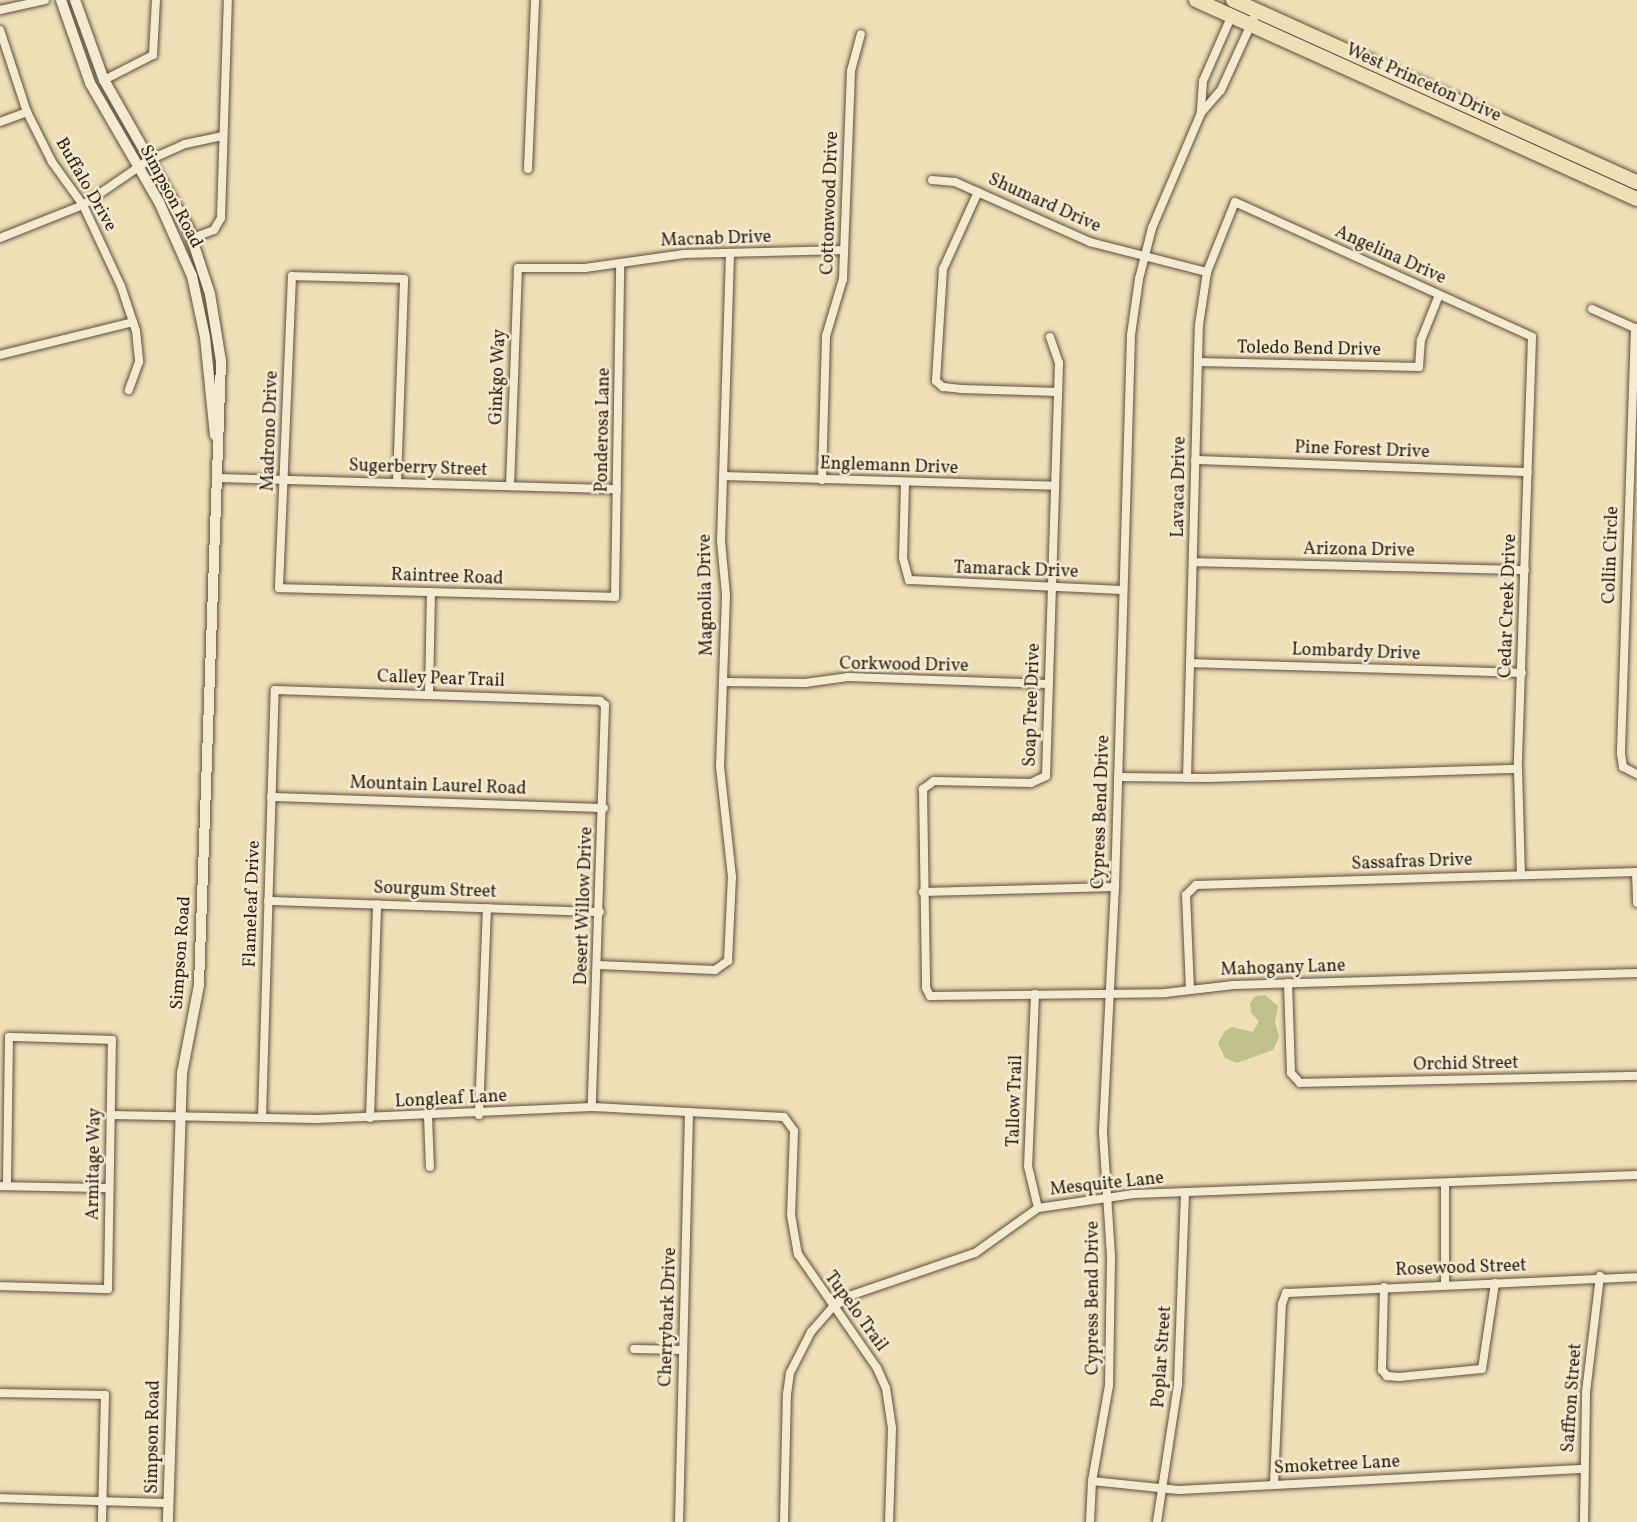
<!DOCTYPE html>
<style>
body{margin:0}
#map{position:relative;width:1637px;height:1522px;overflow:hidden;background:#eedfb7;font-family:Vollkorn,serif}
div>[style]{position:absolute}
.green>*{inset:0;background:#bfc08a}
.roads{filter:drop-shadow(0 0 2px #5d4d3a) drop-shadow(0 0 2px #5d4d3a)}
.street>*{height:8px;margin:-4px;padding:0 4px;transform-origin:4px;border-radius:4px;background:#f4ead0}
.secondary>*{height:10px;margin:-5px;padding:0 5px;transform-origin:5px;border-radius:5px;background:#f4ead0}
.highway>*{height:14px;margin:-7px;padding:0 7px;transform-origin:7px;border-radius:7px;background:#eedfb7}
span{translate:-50% -50%;white-space:nowrap;text-align:center;line-height:1.15;-webkit-text-stroke:5px #f4ead0;paint-order:stroke}
.street-label{font-size:18px;color:#2d1c11}
</style>
<div id="map">
<div class="green">
<i style="clip-path:polygon(1265px 995px,1278px 1006px,1275px 1022px,1279px 1037px,1273px 1050px,1237px 1063px,1225px 1058px,1218px 1043px,1225px 1031px,1232px 1027px,1253px 1032px,1259px 1021px,1251px 1013px,1250px 1003px,1255px 996px)"></i>
</div>
<div class="roads">
<div class="street">
<i style="left:0;top:10px;width:46px;rotate:-12.5deg"></i>
<i style="left:1232px;top:15px;width:72px;rotate:113.7deg"></i>
<i style="left:1203px;top:81px;width:32px;rotate:94deg"></i>
<i style="left:1201px;top:113px;width:30px;rotate:-49deg"></i>
<i style="left:1221px;top:90px;width:87px;rotate:-65.5deg"></i>
<i style="left:0;top:30px;width:86px;rotate:71.8deg"></i>
<i style="left:27px;top:112px;width:56px;rotate:63.4deg"></i>
<i style="left:52px;top:162px;width:53px;rotate:54.2deg"></i>
<i style="left:83px;top:205px;width:89px;rotate:64.9deg"></i>
<i style="left:121px;top:286px;width:47px;rotate:71.6deg"></i>
<i style="left:136px;top:331px;width:31px;rotate:84deg"></i>
<i style="left:139px;top:362px;width:30px;rotate:110deg"></i>
<i style="left:104px;top:80px;width:55px;rotate:-27deg"></i>
<i style="left:153px;top:55px;width:55px;rotate:-86.9deg"></i>
<i style="left:0;top:122px;width:29px;rotate:-20deg"></i>
<i style="left:528px;top:169px;width:169px;rotate:-87.6deg"></i>
<i style="left:932px;top:180px;width:23px;rotate:5deg"></i>
<i style="left:955px;top:182px;width:148px;rotate:24deg"></i>
<i style="left:1090px;top:242px;width:121px;rotate:14.4deg"></i>
<i style="left:978px;top:192px;width:85px;rotate:114.4deg"></i>
<i style="left:943px;top:269px;width:112px;rotate:93.6deg"></i>
<i style="left:936px;top:381px;width:9px;rotate:41deg"></i>
<i style="left:943px;top:387px;width:18px;rotate:6deg"></i>
<i style="left:961px;top:389px;width:97px;rotate:1.8deg"></i>
<i style="left:0;top:238px;width:89px;rotate:-21.7deg"></i>
<i style="left:83px;top:205px;width:80px;rotate:-34.3deg"></i>
<i style="left:149px;top:160px;width:39px;rotate:-24deg"></i>
<i style="left:185px;top:144px;width:39px;rotate:-12deg"></i>
<i style="left:193px;top:238px;width:22px;rotate:-21deg"></i>
<i style="left:214px;top:230px;width:14px;rotate:-60deg"></i>
<i style="left:221px;top:218px;width:218px;rotate:-88.2deg"></i>
<i style="left:1592px;top:309px;width:49px;rotate:24deg"></i>
<i style="left:1635px;top:328px;width:426px;rotate:91.9deg"></i>
<i style="left:1621px;top:754px;width:13px;rotate:81deg"></i>
<i style="left:1623px;top:767px;width:16px;rotate:27deg"></i>
<i style="left:1050px;top:337px;width:28px;rotate:71deg"></i>
<i style="left:1059px;top:363px;width:413px;rotate:91.8deg"></i>
<i style="left:1046px;top:776px;width:17px;rotate:155deg"></i>
<i style="left:1031px;top:783px;width:97px;rotate:-178.8deg"></i>
<i style="left:934px;top:781px;width:14px;rotate:144deg"></i>
<i style="left:923px;top:789px;width:199px;rotate:89.1deg"></i>
<i style="left:926px;top:988px;width:9px;rotate:63deg"></i>
<i style="left:930px;top:996px;width:235px;rotate:-0.7deg"></i>
<i style="left:1165px;top:993px;width:69px;rotate:-6.6deg"></i>
<i style="left:1234px;top:985px;width:403px;rotate:-1.7deg"></i>
<i style="left:0;top:355px;width:137px;rotate:-13.9deg"></i>
<i style="left:1198px;top:362px;width:221px;rotate:1.3deg"></i>
<i style="left:1419px;top:367px;width:27px;rotate:-86deg"></i>
<i style="left:1421px;top:340px;width:48px;rotate:-68.2deg"></i>
<i style="left:1195px;top:460px;width:333px;rotate:2.1deg"></i>
<i style="left:723px;top:476px;width:332px;rotate:1.7deg"></i>
<i style="left:218px;top:478px;width:399px;rotate:1.6deg"></i>
<i style="left:822px;top:480px;width:144px;rotate:-88.4deg"></i>
<i style="left:826px;top:336px;width:59px;rotate:-73.4deg"></i>
<i style="left:843px;top:279px;width:208px;rotate:-87.8deg"></i>
<i style="left:851px;top:71px;width:38px;rotate:-75deg"></i>
<i style="left:397px;top:483px;width:204px;rotate:-88deg"></i>
<i style="left:404px;top:279px;width:112px;rotate:-178.5deg"></i>
<i style="left:292px;top:276px;width:312px;rotate:92.4deg"></i>
<i style="left:279px;top:588px;width:336px;rotate:1.5deg"></i>
<i style="left:615px;top:597px;width:333px;rotate:-89.1deg"></i>
<i style="left:905px;top:483px;width:75px;rotate:91.5deg"></i>
<i style="left:903px;top:558px;width:23px;rotate:75deg"></i>
<i style="left:909px;top:580px;width:214px;rotate:2.7deg"></i>
<i style="left:510px;top:486px;width:218px;rotate:-87.9deg"></i>
<i style="left:518px;top:268px;width:67px"></i>
<i style="left:585px;top:268px;width:100px;rotate:-8deg"></i>
<i style="left:684px;top:254px;width:160px;rotate:-1.4deg"></i>
<i style="left:1193px;top:562px;width:332px;rotate:1.4deg"></i>
<i style="left:1190px;top:663px;width:332px;rotate:1.7deg"></i>
<i style="left:723px;top:682px;width:82px;rotate:0.7deg"></i>
<i style="left:805px;top:683px;width:43px;rotate:-7.9deg"></i>
<i style="left:848px;top:677px;width:201px;rotate:2deg"></i>
<i style="left:429px;top:695px;width:103px;rotate:-88.9deg"></i>
<i style="left:1118px;top:777px;width:90px;rotate:0.6deg"></i>
<i style="left:1208px;top:778px;width:310px;rotate:-1.7deg"></i>
<i style="left:1187px;top:778px;width:453px;rotate:-88.5deg"></i>
<i style="left:1199px;top:325px;width:54px;rotate:-81.4deg"></i>
<i style="left:1207px;top:272px;width:75px;rotate:-68.2deg"></i>
<i style="left:1235px;top:202px;width:326px;rotate:24.4deg"></i>
<i style="left:1532px;top:337px;width:432px;rotate:91.9deg"></i>
<i style="left:1518px;top:769px;width:106px;rotate:88.4deg"></i>
<i style="left:271px;top:797px;width:333px;rotate:1.9deg"></i>
<i style="left:1636px;top:872px;width:31px;rotate:88deg"></i>
<i style="left:923px;top:892px;width:192px;rotate:-1.5deg"></i>
<i style="left:268px;top:901px;width:332px;rotate:1.9deg"></i>
<i style="left:598px;top:965px;width:117px;rotate:2.4deg"></i>
<i style="left:715px;top:970px;width:16px;rotate:-35deg"></i>
<i style="left:728px;top:961px;width:84px;rotate:-87.3deg"></i>
<i style="left:732px;top:877px;width:111px;rotate:-96.2deg"></i>
<i style="left:720px;top:767px;width:172px;rotate:-88deg"></i>
<i style="left:726px;top:595px;width:54px;rotate:-95.3deg"></i>
<i style="left:721px;top:541px;width:287px;rotate:-88.2deg"></i>
<i style="left:1288px;top:983px;width:90px;rotate:88.1deg"></i>
<i style="left:1291px;top:1073px;width:13px;rotate:48deg"></i>
<i style="left:1300px;top:1083px;width:337px;rotate:-1.2deg"></i>
<i style="left:1190px;top:990px;width:95px;rotate:-92.4deg"></i>
<i style="left:1186px;top:895px;width:14px;rotate:-45deg"></i>
<i style="left:1196px;top:885px;width:441px;rotate:-1.7deg"></i>
<i style="left:1035px;top:994px;width:172px;rotate:92.3deg"></i>
<i style="left:1028px;top:1166px;width:43px;rotate:76.6deg"></i>
<i style="left:111px;top:1115px;width:206px;rotate:1.1deg"></i>
<i style="left:317px;top:1119px;width:275px;rotate:-2.5deg"></i>
<i style="left:592px;top:1107px;width:192px;rotate:3deg"></i>
<i style="left:784px;top:1117px;width:17px;rotate:54deg"></i>
<i style="left:794px;top:1131px;width:84px;rotate:92deg"></i>
<i style="left:791px;top:1215px;width:40px;rotate:80deg"></i>
<i style="left:798px;top:1254px;width:139px;rotate:55.3deg"></i>
<i style="left:877px;top:1368px;width:22px;rotate:66deg"></i>
<i style="left:886px;top:1388px;width:40px;rotate:81.5deg"></i>
<i style="left:892px;top:1428px;width:94px;rotate:91.8deg"></i>
<i style="left:479px;top:1115px;width:207px;rotate:-87.8deg"></i>
<i style="left:428px;top:1116px;width:51px;rotate:87.8deg"></i>
<i style="left:262px;top:1118px;width:428px;rotate:-88.3deg"></i>
<i style="left:275px;top:690px;width:325px;rotate:1.9deg"></i>
<i style="left:600px;top:701px;width:6px;rotate:39deg"></i>
<i style="left:605px;top:705px;width:402px;rotate:91.9deg"></i>
<i style="left:370px;top:1118px;width:214px;rotate:-88.1deg"></i>
<i style="left:1445px;top:1183px;width:102px;rotate:90deg"></i>
<i style="left:0;top:1186px;width:109px;rotate:1.1deg"></i>
<i style="left:0;top:1286px;width:108px;rotate:1.6deg"></i>
<i style="left:108px;top:1289px;width:249px;rotate:-89.1deg"></i>
<i style="left:112px;top:1040px;width:103px;rotate:-178.3deg"></i>
<i style="left:9px;top:1037px;width:149px;rotate:90.8deg"></i>
<i style="left:1384px;top:1287px;width:83px;rotate:91.4deg"></i>
<i style="left:1382px;top:1370px;width:8px;rotate:50deg"></i>
<i style="left:1387px;top:1376px;width:12px;rotate:5deg"></i>
<i style="left:1399px;top:1377px;width:83px;rotate:-5.5deg"></i>
<i style="left:1482px;top:1369px;width:87px;rotate:-81.4deg"></i>
<i style="left:634px;top:1349px;width:49px;rotate:1.2deg"></i>
<i style="left:0;top:1393px;width:105px;rotate:1.1deg"></i>
<i style="left:105px;top:1395px;width:127px;rotate:91.4deg"></i>
<i style="left:1092px;top:1481px;width:87px;rotate:5.9deg"></i>
<i style="left:1179px;top:1490px;width:406px;rotate:-3deg"></i>
<i style="left:1274px;top:1484px;width:180px;rotate:-87.5deg"></i>
<i style="left:1282px;top:1304px;width:12px;rotate:-70deg"></i>
<i style="left:1286px;top:1293px;width:351px;rotate:-2.6deg"></i>
<i style="left:0;top:1498px;width:169px;rotate:1.7deg"></i>
<i style="left:679px;top:1522px;width:410px;rotate:-88.6deg"></i>
<i style="left:784px;top:1522px;width:128px;rotate:-88.7deg"></i>
<i style="left:787px;top:1394px;width:21px;rotate:-82deg"></i>
<i style="left:790px;top:1373px;width:46px;rotate:-62.9deg"></i>
<i style="left:811px;top:1332px;width:33px;rotate:-49deg"></i>
<i style="left:833px;top:1307px;width:22px;rotate:-32deg"></i>
<i style="left:852px;top:1295px;width:130px;rotate:-18.9deg"></i>
<i style="left:975px;top:1253px;width:77px;rotate:-35.5deg"></i>
<i style="left:1038px;top:1208px;width:97px;rotate:-8.3deg"></i>
<i style="left:1134px;top:1194px;width:503px;rotate:-2.16deg"></i>
<i style="left:1090px;top:1522px;width:41px;rotate:-87.2deg"></i>
<i style="left:1092px;top:1481px;width:97px;rotate:-79.9deg"></i>
<i style="left:1109px;top:1386px;width:130px;rotate:-89.1deg"></i>
<i style="left:1111px;top:1256px;width:125px;rotate:-93.7deg"></i>
<i style="left:1103px;top:1131px;width:244px;rotate:-87.2deg"></i>
<i style="left:1115px;top:887px;width:552px;rotate:-88.34deg"></i>
<i style="left:1131px;top:335px;width:57px;rotate:-81.9deg"></i>
<i style="left:1139px;top:279px;width:53px;rotate:-75.7deg"></i>
<i style="left:1152px;top:228px;width:125px;rotate:-66.9deg"></i>
<i style="left:1157px;top:1522px;width:140px;rotate:-81.3deg"></i>
<i style="left:1178px;top:1384px;width:192px;rotate:-87.9deg"></i>
<i style="left:1584px;top:1522px;width:130px;rotate:-89.1deg"></i>
<i style="left:1586px;top:1392px;width:117px;rotate:-83.1deg"></i>
</div>
<div class="secondary">
<i style="left:61px;top:0;width:88px;rotate:70.7deg"></i>
<i style="left:90px;top:83px;width:138px;rotate:59.9deg"></i>
<i style="left:159px;top:202px;width:81px;rotate:66deg"></i>
<i style="left:192px;top:276px;width:62px;rotate:78deg"></i>
<i style="left:205px;top:337px;width:99px;rotate:84.2deg"></i>
<i style="left:75px;top:0;width:85px;rotate:70.1deg"></i>
<i style="left:104px;top:80px;width:169px;rotate:60.3deg"></i>
<i style="left:188px;top:227px;width:71px;rotate:71.8deg"></i>
<i style="left:210px;top:294px;width:68px;rotate:80.7deg"></i>
<i style="left:221px;top:361px;width:624px;rotate:92.02deg"></i>
<i style="left:199px;top:985px;width:90px;rotate:100.9deg"></i>
<i style="left:182px;top:1073px;width:449px;rotate:91.8deg"></i>
</div>
<div class="highway">
<i style="left:1196px;top:0;width:484px;rotate:24.3deg"></i>
<i style="left:1233px;top:0;width:443px;rotate:24.3deg"></i>
</div>
</div>
<div class="street-label">
<span style="left:1423px;top:84px;rotate:24deg">West Princeton Drive</span>
<span style="left:85px;top:185px;rotate:60deg">Buffalo Drive</span>
<span style="left:170px;top:197px;rotate:62deg">Simpson Road</span>
<span style="left:831px;top:203px;rotate:-88deg">Cottonwood Drive</span>
<span style="left:1044px;top:204px;rotate:24deg">Shumard Drive</span>
<span style="left:716px;top:240px;rotate:-2deg">Macnab Drive</span>
<span style="left:1390px;top:256px;rotate:24deg">Angelina Drive</span>
<span style="left:1309px;top:350px;rotate:1deg">Toledo Bend Drive</span>
<span style="left:499px;top:377px;rotate:-88deg">Ginkgo Way</span>
<span style="left:604px;top:430px;rotate:-89deg">Ponderosa Lane</span>
<span style="left:271px;top:431px;rotate:-88deg">Madrono Drive</span>
<span style="left:1362px;top:451px;rotate:2deg">Pine Forest Drive</span>
<span style="left:889px;top:467px;rotate:2deg">Englemann Drive</span>
<span style="left:418px;top:469px;rotate:2deg">Sugerberry Street</span>
<span style="left:1180px;top:487px;rotate:-89deg">Lavaca Drive</span>
<span style="left:1359px;top:551px;rotate:1deg">Arizona Drive</span>
<span style="left:1612px;top:555px;rotate:-88deg">Collin Circle</span>
<span style="left:1016px;top:571px;rotate:2deg">Tamarack Drive</span>
<span style="left:447px;top:578px;rotate:2deg">Raintree Road</span>
<span style="left:707px;top:595px;rotate:-91deg">Magnolia Drive</span>
<span style="left:1509px;top:606px;rotate:-88deg">Cedar Creek Drive</span>
<span style="left:1356px;top:653px;rotate:2deg">Lombardy Drive</span>
<span style="left:904px;top:666px;rotate:1deg">Corkwood Drive</span>
<span style="left:441px;top:680px;rotate:2deg">Calley Pear Trail</span>
<span style="left:1033px;top:705px;rotate:-88deg">Soap Tree Drive</span>
<span style="left:438px;top:787px;rotate:2deg">Mountain Laurel Road</span>
<span style="left:1102px;top:812px;rotate:-88deg">Cypress Bend Drive</span>
<span style="left:1412px;top:863px;rotate:-2deg">Sassafras Drive</span>
<span style="left:435px;top:891px;rotate:2deg">Sourgum Street</span>
<span style="left:253px;top:904px;rotate:-88deg">Flameleaf Drive</span>
<span style="left:585px;top:906px;rotate:-88deg">Desert Willow Drive</span>
<span style="left:182px;top:953px;rotate:-86deg">Simpson Road</span>
<span style="left:1283px;top:969px;rotate:-2deg">Mahogany Lane</span>
<span style="left:1466px;top:1065px;rotate:-1deg">Orchid Street</span>
<span style="left:451px;top:1100px;rotate:-3deg">Longleaf Lane</span>
<span style="left:1016px;top:1101px;rotate:-88deg">Tallow Trail</span>
<span style="left:95px;top:1164px;rotate:-89deg">Armitage Way</span>
<span style="left:1107px;top:1185px;rotate:-6deg">Mesquite Lane</span>
<span style="left:1461px;top:1269px;rotate:-2deg">Rosewood Street</span>
<span style="left:1094px;top:1298px;rotate:-90deg">Cypress Bend Drive</span>
<span style="left:855px;top:1312px;rotate:54deg">Tupelo Trail</span>
<span style="left:669px;top:1317px;rotate:-88deg">Cherrybark Drive</span>
<span style="left:1163px;top:1357px;rotate:-86deg">Poplar Street</span>
<span style="left:1573px;top:1398px;rotate:-86deg">Saffron Street</span>
<span style="left:154px;top:1437px;rotate:-89deg">Simpson Road</span>
<span style="left:1337px;top:1466px;rotate:-3deg">Smoketree Lane</span>
</div>
</div>
